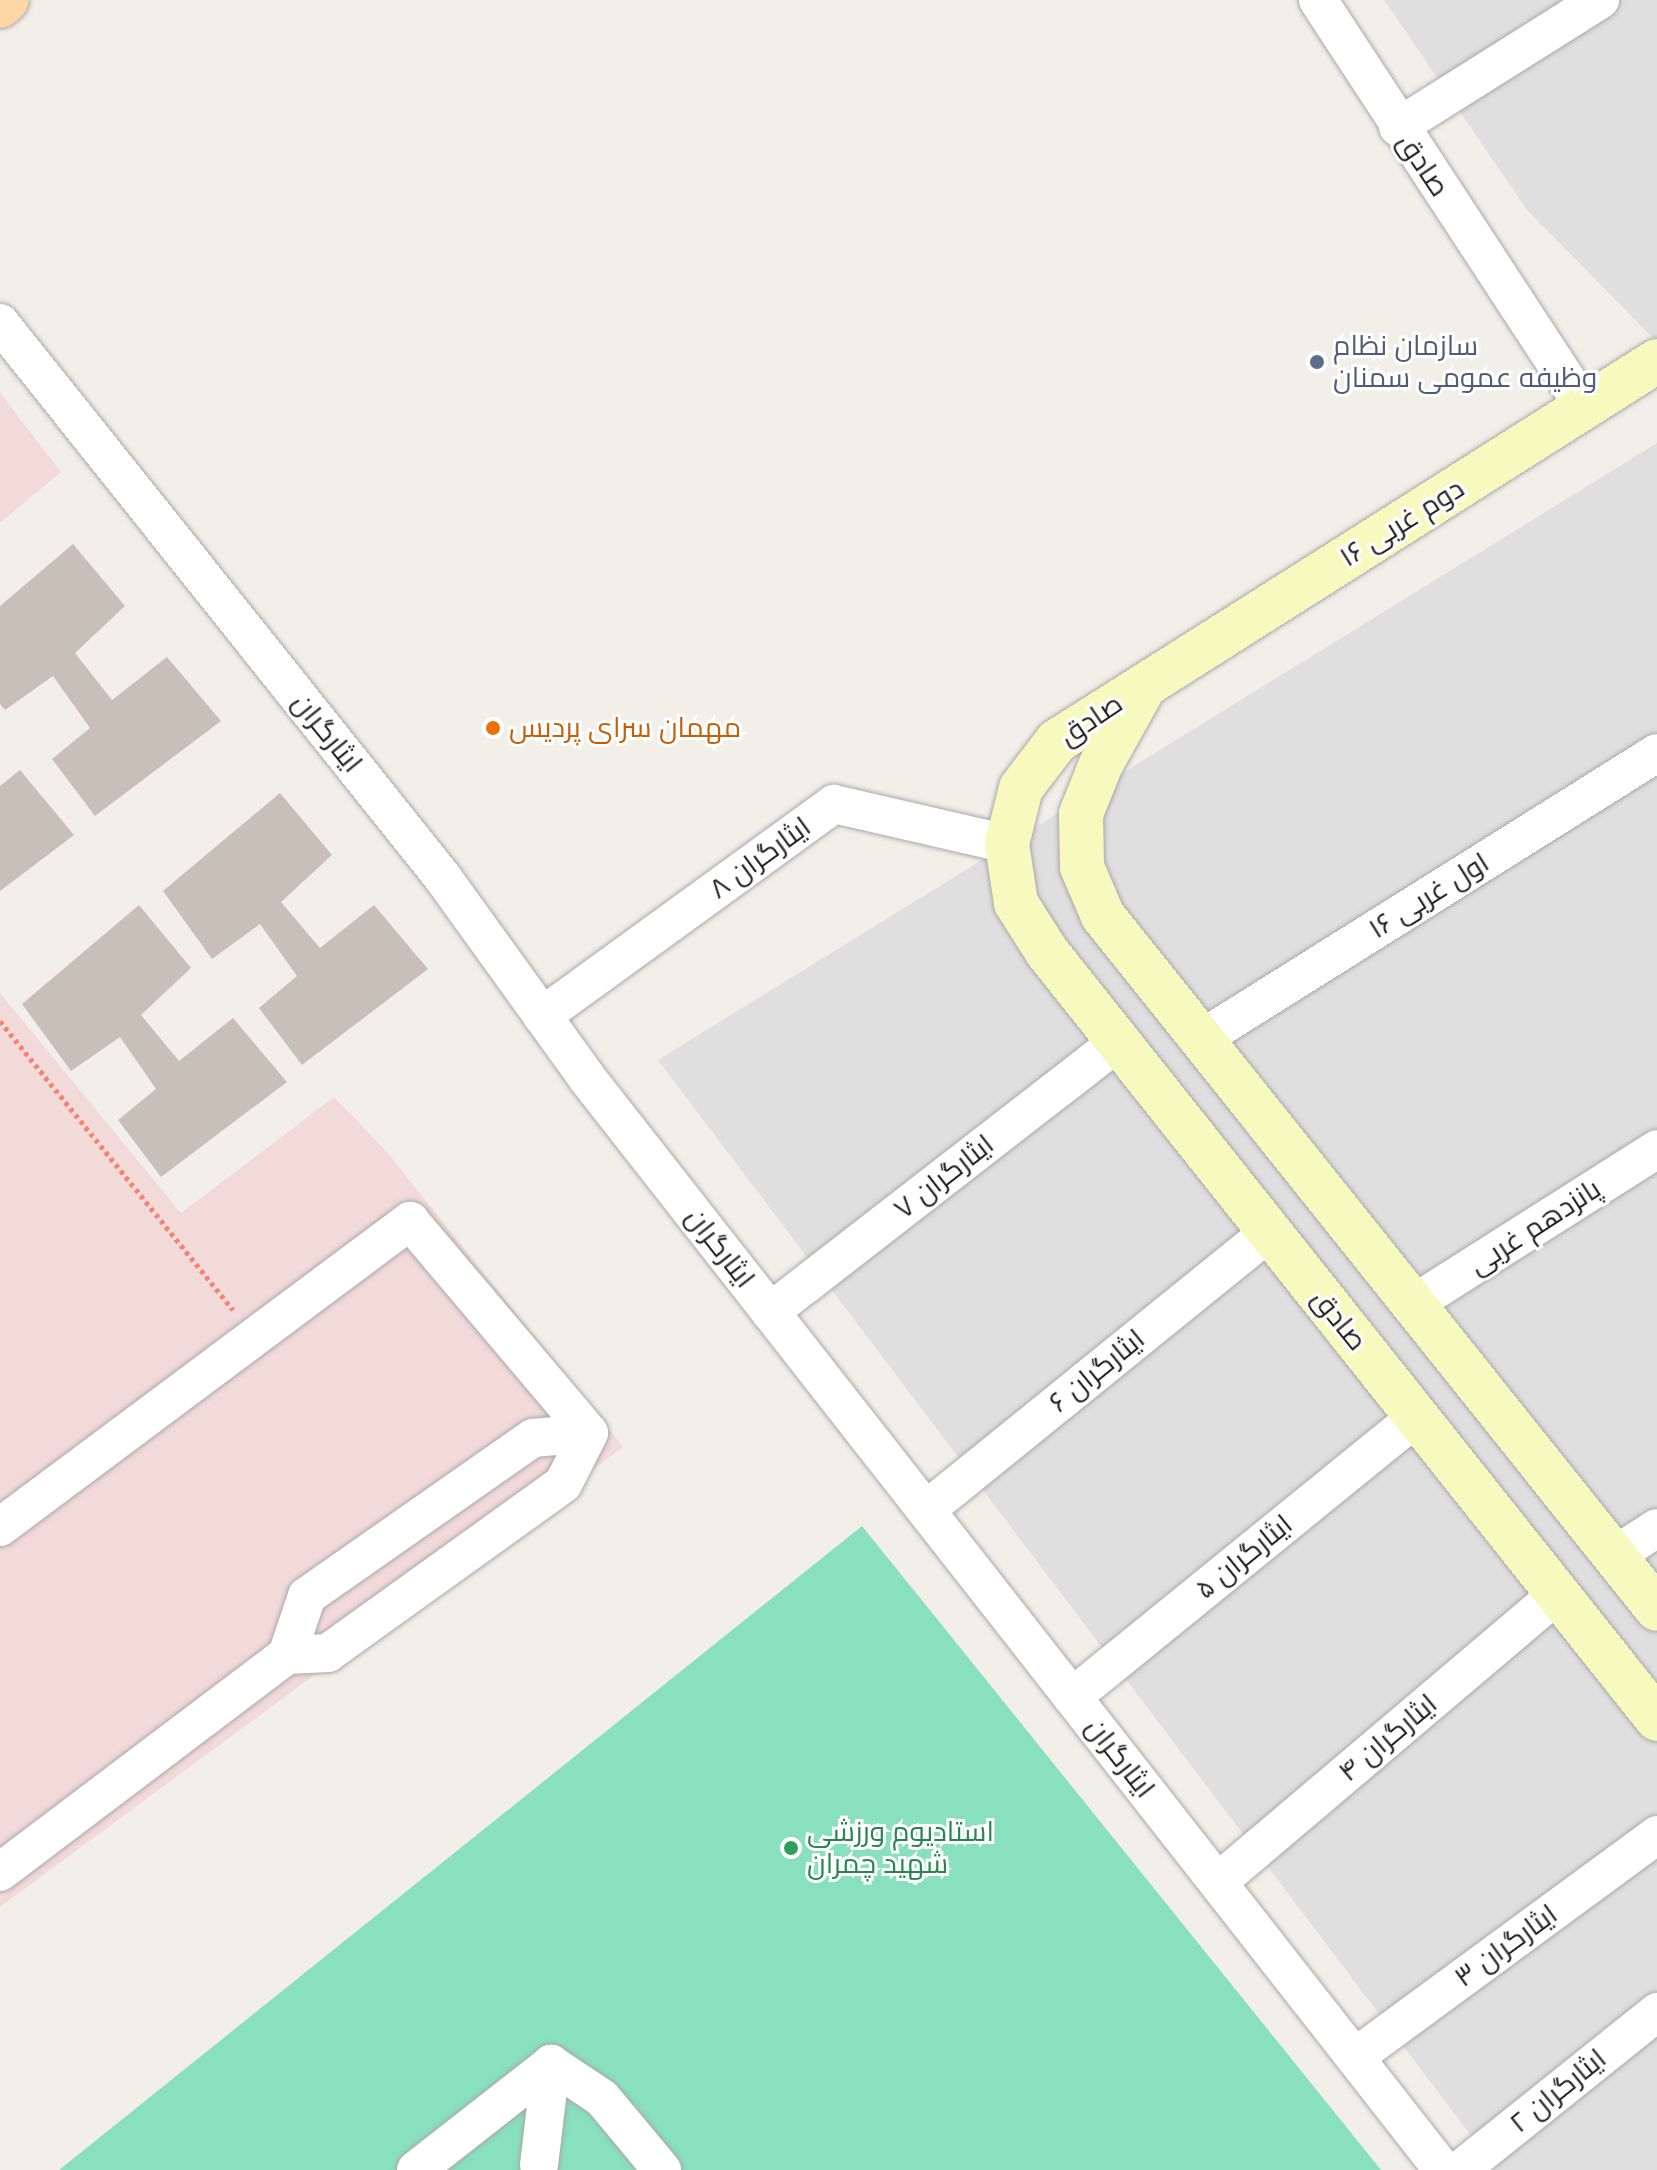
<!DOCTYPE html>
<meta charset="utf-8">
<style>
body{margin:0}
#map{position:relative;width:1657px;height:2170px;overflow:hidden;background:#f2efe9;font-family:"Nunito Sans",Cairo,sans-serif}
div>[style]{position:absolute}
.residential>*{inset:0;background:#e0dfdf}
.commercial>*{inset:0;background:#f2dad9}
.pitch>*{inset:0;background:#88e0be}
.building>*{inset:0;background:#c7bfb8}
.path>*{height:5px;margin-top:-2.5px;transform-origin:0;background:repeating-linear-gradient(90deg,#fa8072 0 4px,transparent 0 8px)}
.roads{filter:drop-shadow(0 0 2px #a9a9a9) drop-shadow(0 0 2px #a9a9a9)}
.street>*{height:38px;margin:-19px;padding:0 19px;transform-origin:19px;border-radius:19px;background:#fff}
.secondary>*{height:44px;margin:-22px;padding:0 22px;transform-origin:22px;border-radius:22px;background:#f7fabf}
.primary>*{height:44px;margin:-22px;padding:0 22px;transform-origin:22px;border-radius:22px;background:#fcd6a4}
.dots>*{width:22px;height:22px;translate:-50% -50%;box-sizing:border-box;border:4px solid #fff;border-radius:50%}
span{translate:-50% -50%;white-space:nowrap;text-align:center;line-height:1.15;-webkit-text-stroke:6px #fff;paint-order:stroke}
.street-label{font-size:28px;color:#222}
.service-label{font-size:28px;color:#4e5e75}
.left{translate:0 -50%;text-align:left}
.food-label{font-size:28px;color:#c56008}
.leisure-label{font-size:28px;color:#27864d}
</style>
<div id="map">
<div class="residential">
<i style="clip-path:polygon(1384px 0,1657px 0,1657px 342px,1527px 210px)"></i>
<i style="clip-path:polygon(1657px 443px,1657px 2170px,1497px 2170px,658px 1060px)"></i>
</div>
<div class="commercial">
<i style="clip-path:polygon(0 393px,61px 472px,0 523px)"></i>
<i style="clip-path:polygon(0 993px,181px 1213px,334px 1097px,386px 1151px,623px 1447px,0 1907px)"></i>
</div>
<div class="pitch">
<i style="clip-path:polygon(862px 1526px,1381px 2170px,59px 2170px)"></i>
</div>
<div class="building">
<i style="clip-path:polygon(73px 544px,125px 606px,75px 653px,112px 700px,167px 657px,221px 721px,95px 816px,52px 759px,90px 728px,53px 676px,5px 710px,0 704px,0 606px)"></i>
<i style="clip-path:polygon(20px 770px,74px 835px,0 891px,0 786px)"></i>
<i style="clip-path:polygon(280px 793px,332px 855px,281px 902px,320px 948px,374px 905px,428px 969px,302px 1065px,259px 1008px,297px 976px,260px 924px,212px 959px,163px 891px)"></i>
<i style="clip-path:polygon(139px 905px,191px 968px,141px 1015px,179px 1061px,233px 1018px,287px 1082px,161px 1177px,118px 1120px,156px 1089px,120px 1037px,71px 1071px,22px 1004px)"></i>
</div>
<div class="path">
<i style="left:0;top:1021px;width:371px;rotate:51.1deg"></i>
</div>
<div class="roads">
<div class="street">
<i style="left:1318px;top:0;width:486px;rotate:56.8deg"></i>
<i style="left:1398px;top:127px;width:239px;rotate:-32.2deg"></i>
<i style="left:0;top:323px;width:710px;rotate:51.4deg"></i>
<i style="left:443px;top:878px;width:246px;rotate:54.2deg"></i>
<i style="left:587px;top:1078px;width:1388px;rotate:51.91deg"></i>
<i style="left:542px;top:1016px;width:361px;rotate:-36deg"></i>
<i style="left:834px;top:804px;width:178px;rotate:13deg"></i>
<i style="left:1201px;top:1039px;width:538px;rotate:-32.1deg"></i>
<i style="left:1413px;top:1304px;width:289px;rotate:-32.4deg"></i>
<i style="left:770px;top:1312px;width:440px;rotate:-37.8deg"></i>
<i style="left:926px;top:1510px;width:442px;rotate:-39deg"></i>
<i style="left:0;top:1527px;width:512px;rotate:-36.74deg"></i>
<i style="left:410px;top:1221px;width:277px;rotate:49.8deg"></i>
<i style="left:1614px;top:1556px;width:51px;rotate:-33.1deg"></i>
<i style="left:1072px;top:1697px;width:444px;rotate:-39.1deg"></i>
<i style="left:0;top:1872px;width:360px;rotate:-37.1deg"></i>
<i style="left:287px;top:1655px;width:62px;rotate:-71.3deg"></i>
<i style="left:307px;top:1596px;width:276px;rotate:-35deg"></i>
<i style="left:533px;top:1438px;width:56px;rotate:-5.1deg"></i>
<i style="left:589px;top:1433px;width:57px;rotate:117deg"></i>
<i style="left:563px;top:1484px;width:289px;rotate:144.3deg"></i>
<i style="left:328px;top:1653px;width:41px;rotate:177.2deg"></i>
<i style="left:1218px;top:1882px;width:445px;rotate:-40.3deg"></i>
<i style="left:1355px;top:2057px;width:375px;rotate:-36.3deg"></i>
<i style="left:539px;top:2165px;width:102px;rotate:-83.2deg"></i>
<i style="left:416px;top:2170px;width:172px;rotate:-38.1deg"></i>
<i style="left:551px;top:2064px;width:61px;rotate:33.7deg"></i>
<i style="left:602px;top:2098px;width:94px;rotate:50.2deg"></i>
<i style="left:1460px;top:2170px;width:253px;rotate:-38.7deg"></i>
</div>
<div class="secondary">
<i style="left:1657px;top:361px;width:710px;rotate:147.65deg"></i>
<i style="left:1057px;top:741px;width:59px;rotate:127.5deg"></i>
<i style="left:1021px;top:788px;width:58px;rotate:104deg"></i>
<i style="left:1007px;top:844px;width:60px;rotate:81.3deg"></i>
<i style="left:1016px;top:903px;width:58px;rotate:57.7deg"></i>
<i style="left:1047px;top:952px;width:980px;rotate:51.5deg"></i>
<i style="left:1143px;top:689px;width:86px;rotate:119.2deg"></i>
<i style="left:1101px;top:764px;width:54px;rotate:111.8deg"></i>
<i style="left:1081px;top:814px;width:53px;rotate:88.9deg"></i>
<i style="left:1082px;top:867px;width:53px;rotate:66.8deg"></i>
<i style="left:1103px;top:916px;width:887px;rotate:51.36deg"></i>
</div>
<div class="primary">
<i style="left:0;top:6px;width:9px;rotate:-41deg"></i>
</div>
</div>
<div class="dots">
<i style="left:1317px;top:362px;background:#5c6f8a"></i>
<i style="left:493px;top:728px;background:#e8710a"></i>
<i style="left:791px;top:1848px;background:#2e9e5b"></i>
</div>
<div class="street-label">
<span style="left:1423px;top:165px;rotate:56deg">صادق</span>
<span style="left:1402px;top:523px;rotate:-32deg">۱۶ دوم غربی</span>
<span style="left:1091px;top:720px;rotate:-34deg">صادق</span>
<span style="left:327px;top:733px;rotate:51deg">ایثارگران</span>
<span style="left:760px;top:858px;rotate:-36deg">ایثارگران ۸</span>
<span style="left:1429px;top:896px;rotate:-32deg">۱۶ اول غربی</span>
<span style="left:944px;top:1177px;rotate:-38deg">ایثارگران ۷</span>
<span style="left:1535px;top:1227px;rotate:-33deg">پانزدهم غربی</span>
<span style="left:720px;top:1248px;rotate:52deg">ایثارگران</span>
<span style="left:1339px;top:1320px;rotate:51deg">صادق</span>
<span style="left:1097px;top:1371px;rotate:-39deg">ایثارگران ۶</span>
<span style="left:1244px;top:1557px;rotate:-39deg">ایثارگران ۵</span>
<span style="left:1388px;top:1738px;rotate:-40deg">ایثارگران ۴</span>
<span style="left:1120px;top:1758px;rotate:52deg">ایثارگران</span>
<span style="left:1506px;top:1946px;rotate:-36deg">ایثارگران ۳</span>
<span style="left:1558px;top:2091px;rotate:-39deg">ایثارگران ۲</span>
</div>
<div class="service-label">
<span class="left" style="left:1333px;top:362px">سازمان نظام<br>وظیفه عمومی سمنان</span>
</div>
<div class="food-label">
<span class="left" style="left:509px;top:728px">مهمان سرای پردیس</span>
</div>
<div class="leisure-label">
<span class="left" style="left:807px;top:1848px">استادیوم ورزشی<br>شهید چمران</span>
</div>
</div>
